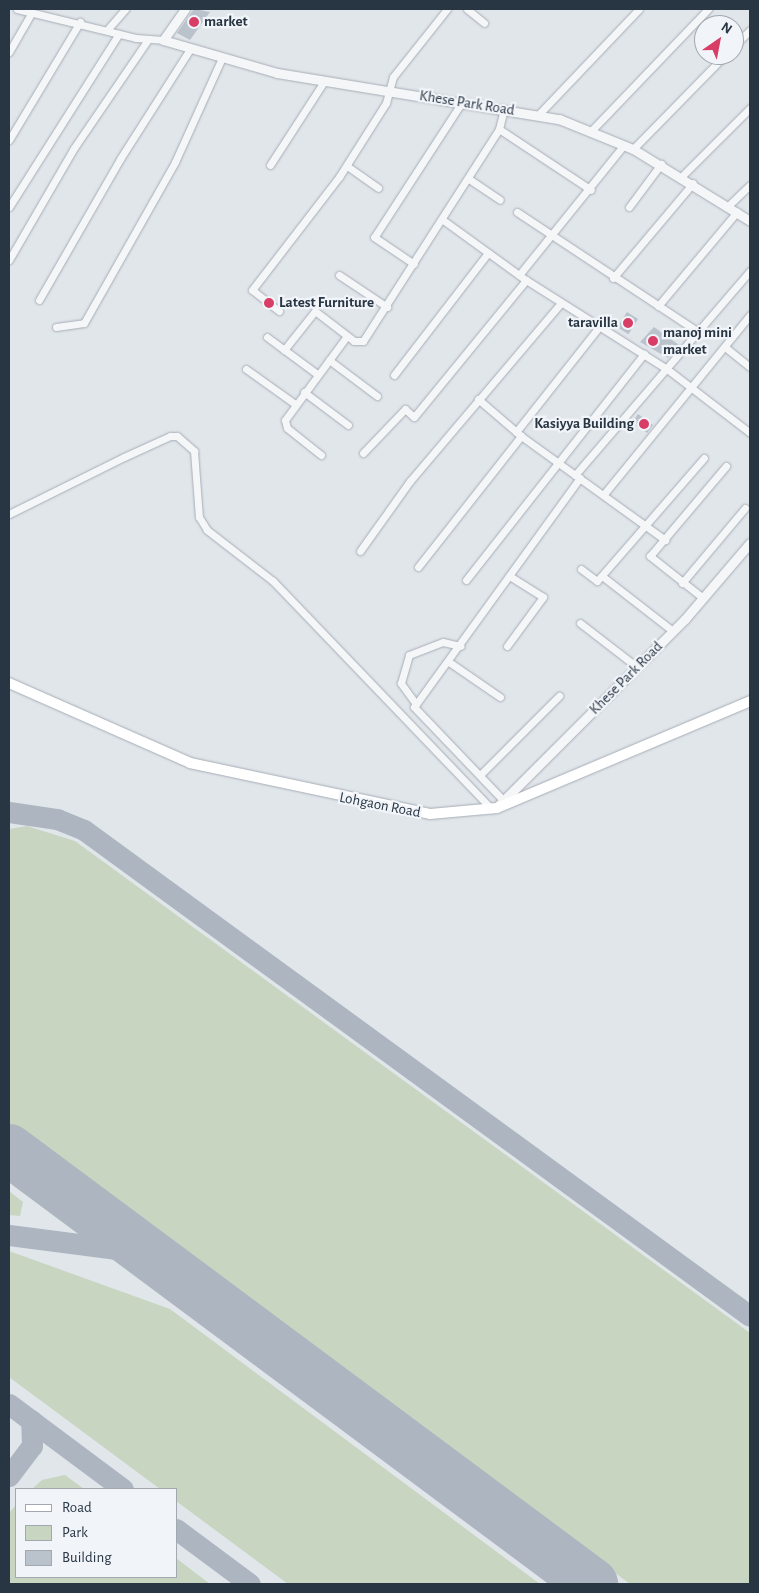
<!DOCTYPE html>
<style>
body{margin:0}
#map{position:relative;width:759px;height:1593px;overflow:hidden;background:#e1e6eb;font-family:"Alegreya Sans",sans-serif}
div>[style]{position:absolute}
.green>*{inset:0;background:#c8d5c1}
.taxiway>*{height:21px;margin:-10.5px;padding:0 10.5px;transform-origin:10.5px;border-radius:10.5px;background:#adb6c0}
.runway>*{height:52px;margin:-26px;padding:0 26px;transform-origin:26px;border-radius:26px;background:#adb6c0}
.building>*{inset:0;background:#bac2cb;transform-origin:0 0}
.roads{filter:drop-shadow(0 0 1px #a6adb5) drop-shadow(0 0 1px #a6adb5)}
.minor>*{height:7px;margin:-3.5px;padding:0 3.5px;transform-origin:3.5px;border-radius:3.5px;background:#f4f6f8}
.tertiary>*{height:9px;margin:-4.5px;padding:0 4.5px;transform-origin:4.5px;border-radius:4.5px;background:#f4f6f8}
.primary>*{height:10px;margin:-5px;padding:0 5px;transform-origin:5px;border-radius:5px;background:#fff}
.dots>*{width:14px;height:14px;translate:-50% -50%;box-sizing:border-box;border:2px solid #f1f4f8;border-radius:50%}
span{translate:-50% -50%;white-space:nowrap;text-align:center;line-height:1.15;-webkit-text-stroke:4.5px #f1f4f8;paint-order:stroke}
.poi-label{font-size:15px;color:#283543;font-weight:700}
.left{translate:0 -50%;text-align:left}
.right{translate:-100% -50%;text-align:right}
.street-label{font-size:15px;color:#283543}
.frame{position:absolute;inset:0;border:10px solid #283543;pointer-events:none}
.legend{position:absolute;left:15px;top:1488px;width:162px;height:90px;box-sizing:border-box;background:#f1f4f8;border:1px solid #a1a8b0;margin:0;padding:6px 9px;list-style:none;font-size:15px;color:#283543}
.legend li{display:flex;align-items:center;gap:10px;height:25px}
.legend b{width:25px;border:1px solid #a1a8b0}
.north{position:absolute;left:694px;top:15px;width:50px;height:50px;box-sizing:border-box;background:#f1f4f8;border:1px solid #a1a8b0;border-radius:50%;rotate:33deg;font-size:14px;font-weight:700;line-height:20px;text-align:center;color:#283543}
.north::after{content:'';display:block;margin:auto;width:18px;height:22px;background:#d83d65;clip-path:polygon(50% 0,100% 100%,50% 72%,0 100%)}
</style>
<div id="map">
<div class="green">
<i style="clip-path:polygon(27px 826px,75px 841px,750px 1333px,750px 1584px,630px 1584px,9px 1124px,9px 829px)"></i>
<i style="clip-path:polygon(9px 1191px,23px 1202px,20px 1216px,9px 1215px)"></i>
<i style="clip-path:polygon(9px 1251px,170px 1309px,540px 1584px,288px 1584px,176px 1501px,176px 1489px,160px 1489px,9px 1377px)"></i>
<i style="clip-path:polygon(65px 1475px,84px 1489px,32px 1489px,42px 1480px)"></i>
<i style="clip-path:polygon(16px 1505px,16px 1577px,176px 1577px,176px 1558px,210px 1584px,9px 1584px,9px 1513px)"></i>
</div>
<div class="taxiway">
<i style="left:9px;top:812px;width:49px;rotate:8.3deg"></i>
<i style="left:57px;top:819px;width:29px;rotate:22deg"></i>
<i style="left:84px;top:830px;width:824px;rotate:36.12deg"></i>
<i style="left:94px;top:1213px;width:14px;rotate:69deg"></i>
<i style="left:99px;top:1226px;width:19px;rotate:99deg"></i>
<i style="left:9px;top:1235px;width:140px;rotate:7.4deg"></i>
<i style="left:9px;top:1404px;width:142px;rotate:36.7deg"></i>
<i style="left:9px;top:1476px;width:38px;rotate:-53deg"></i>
<i style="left:32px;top:1446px;width:26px;rotate:-92deg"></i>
<i style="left:176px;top:1529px;width:92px;rotate:36.6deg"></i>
</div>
<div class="runway">
<i style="left:9px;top:1150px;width:727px;rotate:36.66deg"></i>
</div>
<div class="building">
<i style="clip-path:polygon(194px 9px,210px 12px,190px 40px,177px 33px)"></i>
<i style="left:627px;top:312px;width:13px;height:18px;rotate:32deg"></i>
<i style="clip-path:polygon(654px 327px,679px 345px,668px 358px,640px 342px)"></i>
<i style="clip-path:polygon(638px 414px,653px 425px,647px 433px,633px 421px)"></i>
</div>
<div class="roads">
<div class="minor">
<i style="left:17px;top:9px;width:122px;rotate:13.7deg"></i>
<i style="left:136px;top:38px;width:27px;rotate:4deg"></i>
<i style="left:467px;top:9px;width:22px;rotate:39deg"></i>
<i style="left:107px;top:30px;width:28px;rotate:-49deg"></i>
<i style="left:734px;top:46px;width:23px;rotate:-45deg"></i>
<i style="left:9px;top:52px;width:46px;rotate:-60.1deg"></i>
<i style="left:539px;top:114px;width:145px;rotate:-46.4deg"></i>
<i style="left:499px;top:129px;width:110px;rotate:33.5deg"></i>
<i style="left:592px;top:130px;width:168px;rotate:-46.2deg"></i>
<i style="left:9px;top:140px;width:138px;rotate:-59deg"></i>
<i style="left:633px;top:149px;width:132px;rotate:-45.6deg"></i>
<i style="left:270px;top:165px;width:101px;rotate:-57.1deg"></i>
<i style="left:347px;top:166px;width:38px;rotate:35deg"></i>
<i style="left:681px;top:177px;width:98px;rotate:-45deg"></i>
<i style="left:469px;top:179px;width:37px;rotate:34deg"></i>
<i style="left:728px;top:206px;width:30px;rotate:-44deg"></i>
<i style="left:9px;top:207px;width:205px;rotate:-57.6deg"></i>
<i style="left:629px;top:207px;width:54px;rotate:-53.3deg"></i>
<i style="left:517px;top:212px;width:217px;rotate:33.5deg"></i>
<i style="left:443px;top:220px;width:102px;rotate:35.9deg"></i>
<i style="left:526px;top:280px;width:167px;rotate:32.3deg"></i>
<i style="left:667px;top:369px;width:105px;rotate:37.6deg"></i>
<i style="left:375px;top:236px;width:160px;rotate:-57deg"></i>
<i style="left:374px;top:237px;width:48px;rotate:34deg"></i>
<i style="left:9px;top:260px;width:129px;rotate:-59.9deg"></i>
<i style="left:74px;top:148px;width:130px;rotate:-55.7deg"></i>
<i style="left:339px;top:275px;width:58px;rotate:33.7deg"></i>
<i style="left:519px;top:275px;width:167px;rotate:-51.1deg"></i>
<i style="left:613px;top:278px;width:124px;rotate:-49.9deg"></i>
<i style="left:39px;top:300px;width:163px;rotate:-60.1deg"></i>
<i style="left:120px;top:159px;width:130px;rotate:-57.5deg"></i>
<i style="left:658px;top:306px;width:123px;rotate:-50deg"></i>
<i style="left:279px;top:311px;width:34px;rotate:-142deg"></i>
<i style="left:252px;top:290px;width:143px;rotate:-52.4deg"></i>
<i style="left:339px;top:177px;width:88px;rotate:-57.6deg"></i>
<i style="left:386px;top:103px;width:27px;rotate:-75deg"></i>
<i style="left:393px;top:77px;width:87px;rotate:-51.5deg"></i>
<i style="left:56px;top:327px;width:28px;rotate:-8deg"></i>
<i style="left:84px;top:323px;width:185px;rotate:-60.5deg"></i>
<i style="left:175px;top:162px;width:112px;rotate:-65.7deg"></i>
<i style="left:267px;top:337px;width:62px;rotate:36.5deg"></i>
<i style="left:725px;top:347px;width:32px;rotate:39deg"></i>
<i style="left:284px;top:350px;width:50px;rotate:-51.5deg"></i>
<i style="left:315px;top:311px;width:49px;rotate:37.6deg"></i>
<i style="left:354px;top:341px;width:9px"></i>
<i style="left:363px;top:341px;width:252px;rotate:-57.3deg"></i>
<i style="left:499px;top:129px;width:21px;rotate:-76deg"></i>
<i style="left:329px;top:360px;width:60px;rotate:36.9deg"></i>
<i style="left:246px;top:369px;width:60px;rotate:35.5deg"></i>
<i style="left:394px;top:375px;width:154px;rotate:-52.4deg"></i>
<i style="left:304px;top:392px;width:55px;rotate:36.9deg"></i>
<i style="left:478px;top:399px;width:57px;rotate:40.7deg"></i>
<i style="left:521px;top:436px;width:178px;rotate:35.8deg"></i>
<i style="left:516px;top:432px;width:134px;rotate:-51.7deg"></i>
<i style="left:363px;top:453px;width:61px;rotate:-46.3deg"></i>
<i style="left:405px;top:409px;width:12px;rotate:42deg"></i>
<i style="left:414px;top:417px;width:177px;rotate:-50.7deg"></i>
<i style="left:321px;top:455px;width:43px;rotate:-141.5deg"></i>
<i style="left:287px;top:428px;width:8px;rotate:-104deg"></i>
<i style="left:285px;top:420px;width:104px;rotate:-53.6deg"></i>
<i style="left:575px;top:475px;width:269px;rotate:-49.4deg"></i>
<i style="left:604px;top:494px;width:231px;rotate:-50.8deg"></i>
<i style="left:9px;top:514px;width:128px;rotate:-26.4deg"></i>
<i style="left:124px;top:457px;width:51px;rotate:-24.5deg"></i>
<i style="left:170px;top:436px;width:7px"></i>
<i style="left:177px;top:436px;width:23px;rotate:41deg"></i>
<i style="left:194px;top:451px;width:66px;rotate:85.7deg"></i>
<i style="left:199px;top:517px;width:15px;rotate:58deg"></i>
<i style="left:207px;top:530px;width:83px;rotate:37.7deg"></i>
<i style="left:273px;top:581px;width:316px;rotate:46.2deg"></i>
<i style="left:360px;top:551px;width:86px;rotate:-54.5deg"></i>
<i style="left:410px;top:481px;width:233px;rotate:-49.7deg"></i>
<i style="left:418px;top:567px;width:167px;rotate:-51.8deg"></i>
<i style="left:581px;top:569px;width:20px;rotate:37deg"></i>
<i style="left:597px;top:581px;width:163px;rotate:-49deg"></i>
<i style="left:602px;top:576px;width:90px;rotate:37.8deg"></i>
<i style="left:466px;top:580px;width:288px;rotate:-51.8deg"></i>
<i style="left:682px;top:583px;width:98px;rotate:-50deg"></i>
<i style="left:703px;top:598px;width:68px;rotate:-141.6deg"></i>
<i style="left:650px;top:556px;width:118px;rotate:-49.8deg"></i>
<i style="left:580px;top:623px;width:72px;rotate:37.7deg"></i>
<i style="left:507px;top:646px;width:61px;rotate:-53.7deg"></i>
<i style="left:543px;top:597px;width:40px;rotate:-148deg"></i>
<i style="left:449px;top:662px;width:62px;rotate:34.5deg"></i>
<i style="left:416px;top:704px;width:26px;rotate:-126deg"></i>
<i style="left:401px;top:683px;width:29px;rotate:-74deg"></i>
<i style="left:409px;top:655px;width:36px;rotate:-21deg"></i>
<i style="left:443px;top:642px;width:18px;rotate:13deg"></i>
<i style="left:480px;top:775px;width:112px;rotate:-45deg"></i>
<i style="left:503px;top:800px;width:129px;rotate:-133.7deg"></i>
<i style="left:414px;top:707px;width:283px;rotate:-54.1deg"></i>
</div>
<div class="tertiary">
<i style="left:185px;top:9px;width:38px;rotate:125deg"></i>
<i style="left:163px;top:40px;width:119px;rotate:16.1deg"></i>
<i style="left:277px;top:73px;width:286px;rotate:9.3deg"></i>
<i style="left:559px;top:119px;width:80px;rotate:22.1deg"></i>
<i style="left:633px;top:149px;width:137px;rotate:31.6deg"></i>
<i style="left:497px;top:807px;width:266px;rotate:-45deg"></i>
<i style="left:685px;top:619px;width:100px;rotate:-49.5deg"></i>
</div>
<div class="primary">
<i style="left:9px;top:683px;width:198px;rotate:23.8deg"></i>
<i style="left:190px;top:763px;width:245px;rotate:12deg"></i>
<i style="left:430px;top:814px;width:67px;rotate:-5.1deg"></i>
<i style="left:497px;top:808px;width:275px;rotate:-22.9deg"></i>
</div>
</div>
<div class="dots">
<i style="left:194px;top:22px;background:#d83d65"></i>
<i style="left:269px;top:303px;background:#d83d65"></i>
<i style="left:628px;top:323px;background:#d83d65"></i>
<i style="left:653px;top:341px;background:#d83d65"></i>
<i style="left:644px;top:424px;background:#d83d65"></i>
</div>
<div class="poi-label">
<span class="left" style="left:204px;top:22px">market</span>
<span class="left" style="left:279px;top:303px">Latest Furniture</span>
<span class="right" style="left:618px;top:323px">taravilla</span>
<span class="left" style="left:663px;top:341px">manoj mini<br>market</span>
<span class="right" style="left:634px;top:424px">Kasiyya Building</span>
</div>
<div class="street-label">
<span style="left:467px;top:103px;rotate:9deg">Khese Park Road</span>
<span style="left:626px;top:678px;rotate:-45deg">Khese Park Road</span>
<span style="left:380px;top:805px;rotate:11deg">Lohgaon Road</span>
</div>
<div class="frame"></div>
<ul class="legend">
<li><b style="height:6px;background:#fff"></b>Road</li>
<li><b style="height:14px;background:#c8d5c1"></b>Park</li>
<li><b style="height:14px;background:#bac2cb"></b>Building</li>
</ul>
<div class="north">N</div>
</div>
